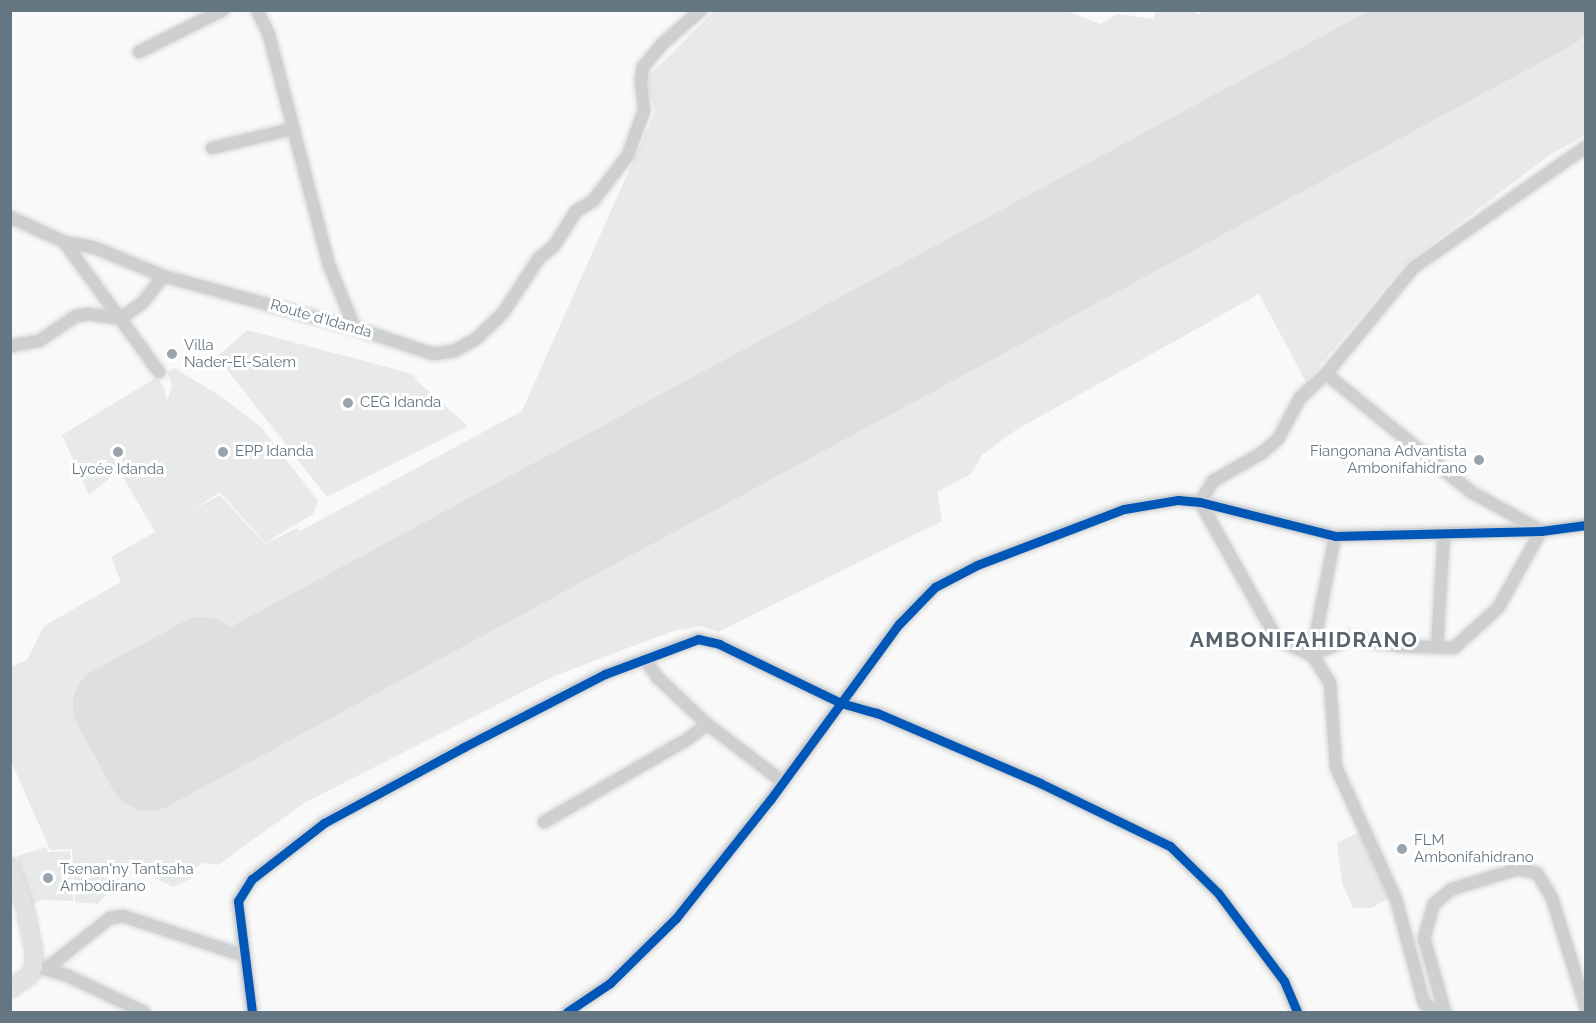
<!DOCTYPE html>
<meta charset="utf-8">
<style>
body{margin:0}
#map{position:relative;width:1596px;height:1023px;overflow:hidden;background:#f9f9f9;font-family:Raleway,sans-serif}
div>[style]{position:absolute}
.built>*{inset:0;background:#e8e9e9}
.runway>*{height:82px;margin:-41px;padding:0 41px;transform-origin:41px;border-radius:41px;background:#dedfe0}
.roads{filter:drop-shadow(0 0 2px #d5d6d7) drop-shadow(0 0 2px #d5d6d7)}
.street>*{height:12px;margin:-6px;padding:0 6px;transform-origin:6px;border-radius:6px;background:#cecfd0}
.secondary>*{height:16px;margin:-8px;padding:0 8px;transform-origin:8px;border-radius:8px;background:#e1e2e2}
.cycleway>*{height:9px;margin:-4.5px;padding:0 4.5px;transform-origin:4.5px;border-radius:4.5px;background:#0057b8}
.dots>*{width:16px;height:16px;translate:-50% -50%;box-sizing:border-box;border:3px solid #fff;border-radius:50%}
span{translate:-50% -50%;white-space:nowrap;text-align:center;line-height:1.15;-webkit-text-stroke:6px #fff;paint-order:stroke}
.street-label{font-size:15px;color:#657683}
.poi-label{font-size:15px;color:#657683}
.left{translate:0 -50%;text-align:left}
.right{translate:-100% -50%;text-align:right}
.district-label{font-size:21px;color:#57646e;font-weight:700;letter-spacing:1.5px}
.frame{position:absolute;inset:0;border:12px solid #657683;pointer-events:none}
</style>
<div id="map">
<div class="built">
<i style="clip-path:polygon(1065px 10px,1100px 24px,1118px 14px,1153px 19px,1157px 10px,1194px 11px,1198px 15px,1203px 10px,1585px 11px,1585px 135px,1550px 155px,1404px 265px,1306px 382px,1259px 294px,1016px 430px,982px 455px,971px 474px,937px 492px,942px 521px,718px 632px,700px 626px,673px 631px,554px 676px,304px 803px,218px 865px,202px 863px,195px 868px,194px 877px,173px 887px,131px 866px,98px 904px,75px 902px,72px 849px,50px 850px,11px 761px,10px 667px,27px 660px,44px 626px,121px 582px,111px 557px,155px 532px,119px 470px,89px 495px,62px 435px,157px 377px,164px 388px,167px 401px,172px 386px,167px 372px,174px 368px,222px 397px,262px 428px,318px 501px,313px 514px,265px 543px,220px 492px,191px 511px,220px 495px,265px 544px,297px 528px,300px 531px,522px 411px,655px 112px,646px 79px,714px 11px)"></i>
<i style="clip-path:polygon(247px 330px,413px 374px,417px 381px,468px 426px,327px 497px,217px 357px)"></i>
<i style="clip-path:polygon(1363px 830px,1393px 895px,1372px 908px,1353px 908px,1342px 883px,1337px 843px)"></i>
<i style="clip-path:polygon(46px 847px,48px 852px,70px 851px,73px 901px,42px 900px,31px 904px,17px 856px)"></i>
</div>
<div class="runway">
<i style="left:1457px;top:10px;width:1393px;rotate:151.58deg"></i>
<i style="left:232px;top:673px;width:33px;rotate:-153deg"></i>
<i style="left:203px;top:658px;width:101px;rotate:151.7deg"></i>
<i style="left:114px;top:706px;width:73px;rotate:61.3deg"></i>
<i style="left:149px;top:770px;width:1595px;rotate:-28.46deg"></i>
</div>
<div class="roads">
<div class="street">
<i style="left:257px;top:10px;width:28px;rotate:64deg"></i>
<i style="left:269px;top:35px;width:238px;rotate:75.4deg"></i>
<i style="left:329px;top:265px;width:68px;rotate:67.6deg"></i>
<i style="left:139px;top:52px;width:94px;rotate:-26.6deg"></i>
<i style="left:212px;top:148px;width:82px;rotate:-13.4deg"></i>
<i style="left:10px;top:217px;width:60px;rotate:24.8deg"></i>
<i style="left:64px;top:242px;width:29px;rotate:10deg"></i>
<i style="left:93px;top:247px;width:76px;rotate:22.5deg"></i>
<i style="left:163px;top:276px;width:199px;rotate:15.2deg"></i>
<i style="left:355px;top:328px;width:82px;rotate:18.4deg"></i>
<i style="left:433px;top:354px;width:21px;rotate:-8deg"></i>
<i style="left:454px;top:351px;width:26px;rotate:-29deg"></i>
<i style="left:477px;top:338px;width:36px;rotate:-44deg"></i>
<i style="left:503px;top:313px;width:66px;rotate:-56.8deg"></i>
<i style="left:539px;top:258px;width:19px;rotate:-39deg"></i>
<i style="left:554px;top:246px;width:41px;rotate:-57.8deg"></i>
<i style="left:576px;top:211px;width:20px;rotate:-30deg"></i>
<i style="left:593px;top:201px;width:58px;rotate:-52.7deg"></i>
<i style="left:628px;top:155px;width:48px;rotate:-70.4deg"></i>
<i style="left:644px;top:110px;width:29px;rotate:-96deg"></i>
<i style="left:641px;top:81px;width:14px;rotate:-82deg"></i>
<i style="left:643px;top:67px;width:30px;rotate:-50deg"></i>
<i style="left:662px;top:44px;width:52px;rotate:-41.1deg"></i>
<i style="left:64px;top:242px;width:161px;rotate:53.8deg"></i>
<i style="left:10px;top:346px;width:29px;rotate:-10deg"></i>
<i style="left:39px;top:341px;width:45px;rotate:-34deg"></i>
<i style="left:76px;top:316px;width:13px;rotate:-9deg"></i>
<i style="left:89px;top:314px;width:31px;rotate:9deg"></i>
<i style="left:120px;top:319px;width:29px;rotate:-36deg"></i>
<i style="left:143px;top:302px;width:33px;rotate:-52deg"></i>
<i style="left:1326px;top:374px;width:187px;rotate:39.1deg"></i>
<i style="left:1471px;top:492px;width:79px;rotate:28.8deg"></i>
<i style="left:1200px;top:502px;width:157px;rotate:60.7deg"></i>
<i style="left:1277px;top:639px;width:38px;rotate:25deg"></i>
<i style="left:1312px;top:655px;width:33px;rotate:57deg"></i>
<i style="left:1330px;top:683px;width:84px;rotate:85.9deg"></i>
<i style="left:1336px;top:767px;width:145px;rotate:65.6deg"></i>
<i style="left:1396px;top:899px;width:108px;rotate:74.9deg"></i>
<i style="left:1424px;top:1003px;width:14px;rotate:39deg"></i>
<i style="left:1200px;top:502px;width:25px;rotate:-58deg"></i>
<i style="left:1213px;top:481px;width:56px;rotate:-29.7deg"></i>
<i style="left:1262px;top:453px;width:21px;rotate:-41deg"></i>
<i style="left:1278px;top:439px;width:47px;rotate:-61.8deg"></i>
<i style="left:1300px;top:398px;width:35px;rotate:-43deg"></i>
<i style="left:1326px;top:374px;width:137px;rotate:-50.6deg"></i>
<i style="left:1413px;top:268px;width:211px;rotate:-35deg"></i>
<i style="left:1437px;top:647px;width:114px;rotate:-86.5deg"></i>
<i style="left:1312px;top:655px;width:43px;rotate:-23.6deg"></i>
<i style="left:1351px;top:638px;width:51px;rotate:9.1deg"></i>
<i style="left:1401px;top:646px;width:53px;rotate:2.2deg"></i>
<i style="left:1454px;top:648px;width:59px;rotate:-42.3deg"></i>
<i style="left:1498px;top:608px;width:88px;rotate:-60.8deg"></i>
<i style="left:1312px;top:655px;width:121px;rotate:-79.1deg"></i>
<i style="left:645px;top:659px;width:23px;rotate:56deg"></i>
<i style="left:658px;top:678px;width:67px;rotate:43.2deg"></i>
<i style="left:707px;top:724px;width:96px;rotate:37.3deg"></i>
<i style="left:544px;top:822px;width:166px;rotate:-30deg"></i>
<i style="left:688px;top:739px;width:24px;rotate:-38deg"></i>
<i style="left:41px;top:968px;width:26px;rotate:16deg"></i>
<i style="left:66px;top:975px;width:86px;rotate:25.4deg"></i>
<i style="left:46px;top:969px;width:82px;rotate:-38.6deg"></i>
<i style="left:110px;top:918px;width:13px;rotate:-9deg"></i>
<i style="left:123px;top:916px;width:128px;rotate:18.2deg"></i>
<i style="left:252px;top:1012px;width:112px;rotate:-97.2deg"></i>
<i style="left:238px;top:901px;width:26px;rotate:-58deg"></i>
<i style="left:252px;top:879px;width:91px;rotate:-37.9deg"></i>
<i style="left:324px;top:823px;width:159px;rotate:-28.5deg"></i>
<i style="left:464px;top:747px;width:159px;rotate:-27.4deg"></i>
<i style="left:605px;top:674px;width:99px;rotate:-20.6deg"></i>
<i style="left:698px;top:639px;width:22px;rotate:13deg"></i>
<i style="left:719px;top:644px;width:136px;rotate:25.8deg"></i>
<i style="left:841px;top:703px;width:37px;rotate:16deg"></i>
<i style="left:877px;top:713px;width:177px;rotate:23.2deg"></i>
<i style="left:1040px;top:783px;width:144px;rotate:25.9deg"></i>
<i style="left:1170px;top:846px;width:67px;rotate:44.4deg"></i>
<i style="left:1218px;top:893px;width:110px;rotate:53.1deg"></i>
<i style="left:1284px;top:981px;width:34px;rotate:67deg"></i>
<i style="left:567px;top:1012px;width:52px;rotate:-34deg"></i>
<i style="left:610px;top:983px;width:93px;rotate:-44.6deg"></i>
<i style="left:676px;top:918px;width:151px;rotate:-51.5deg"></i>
<i style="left:770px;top:800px;width:218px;rotate:-53.8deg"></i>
<i style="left:899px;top:624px;width:52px;rotate:-45.8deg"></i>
<i style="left:935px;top:587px;width:47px;rotate:-27.6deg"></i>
<i style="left:977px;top:565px;width:157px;rotate:-20.9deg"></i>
<i style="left:1124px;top:509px;width:55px;rotate:-9.5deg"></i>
<i style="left:1178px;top:500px;width:22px;rotate:5deg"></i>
<i style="left:1200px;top:502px;width:139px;rotate:14.1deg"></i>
<i style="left:1335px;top:536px;width:206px;rotate:-1.4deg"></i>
<i style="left:1541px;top:531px;width:45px;rotate:-7.6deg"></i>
<i style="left:1445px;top:1012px;width:77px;rotate:-105.8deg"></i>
<i style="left:1424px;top:938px;width:35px;rotate:-74deg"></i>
<i style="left:1434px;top:904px;width:23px;rotate:-40deg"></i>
<i style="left:1452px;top:889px;width:69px;rotate:-16.9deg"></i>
<i style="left:1518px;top:869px;width:19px;rotate:12deg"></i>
<i style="left:1537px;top:873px;width:29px;rotate:59deg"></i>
<i style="left:1552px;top:898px;width:115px;rotate:72.8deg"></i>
</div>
<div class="secondary">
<i style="left:10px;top:866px;width:40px;rotate:69.8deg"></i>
<i style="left:24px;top:904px;width:48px;rotate:78deg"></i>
<i style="left:34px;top:951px;width:15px;rotate:90deg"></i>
<i style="left:34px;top:966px;width:10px;rotate:114deg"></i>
<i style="left:30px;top:975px;width:24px;rotate:145deg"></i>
</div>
</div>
<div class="cycleway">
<i style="left:252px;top:1012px;width:112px;rotate:-97.2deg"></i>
<i style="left:238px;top:901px;width:26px;rotate:-58deg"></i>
<i style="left:252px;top:879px;width:91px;rotate:-37.9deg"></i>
<i style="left:324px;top:823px;width:159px;rotate:-28.5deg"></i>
<i style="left:464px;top:747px;width:159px;rotate:-27.4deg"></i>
<i style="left:605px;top:674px;width:99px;rotate:-20.6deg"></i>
<i style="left:698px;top:639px;width:22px;rotate:13deg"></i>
<i style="left:719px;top:644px;width:136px;rotate:25.8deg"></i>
<i style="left:841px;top:703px;width:37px;rotate:16deg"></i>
<i style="left:877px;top:713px;width:177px;rotate:23.2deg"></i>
<i style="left:1040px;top:783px;width:144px;rotate:25.9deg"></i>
<i style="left:1170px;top:846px;width:67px;rotate:44.4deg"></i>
<i style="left:1218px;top:893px;width:110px;rotate:53.1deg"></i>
<i style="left:1284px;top:981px;width:34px;rotate:67deg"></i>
<i style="left:567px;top:1012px;width:52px;rotate:-34deg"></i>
<i style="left:610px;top:983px;width:93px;rotate:-44.6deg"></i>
<i style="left:676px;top:918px;width:151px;rotate:-51.5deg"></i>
<i style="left:770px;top:800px;width:218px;rotate:-53.8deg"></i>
<i style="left:899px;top:624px;width:52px;rotate:-45.8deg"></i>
<i style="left:935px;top:587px;width:47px;rotate:-27.6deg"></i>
<i style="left:977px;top:565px;width:157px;rotate:-20.9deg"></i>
<i style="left:1124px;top:509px;width:55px;rotate:-9.5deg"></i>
<i style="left:1178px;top:500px;width:22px;rotate:5deg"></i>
<i style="left:1200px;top:502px;width:139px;rotate:14.1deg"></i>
<i style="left:1335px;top:536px;width:206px;rotate:-1.4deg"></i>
<i style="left:1541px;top:531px;width:45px;rotate:-7.6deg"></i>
</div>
<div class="dots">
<i style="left:172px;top:354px;background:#99a4ac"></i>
<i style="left:348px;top:403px;background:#99a4ac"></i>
<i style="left:118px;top:452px;background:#99a4ac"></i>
<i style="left:223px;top:452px;background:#99a4ac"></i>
<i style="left:1479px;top:460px;background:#99a4ac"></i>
<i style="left:1402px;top:849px;background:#99a4ac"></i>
<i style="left:48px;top:878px;background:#99a4ac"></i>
</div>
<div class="street-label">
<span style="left:321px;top:319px;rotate:16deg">Route d'Idanda</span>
</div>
<div class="poi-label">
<span class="left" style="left:184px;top:354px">Villa<br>Nader-El-Salem</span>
<span class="left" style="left:360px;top:403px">CEG Idanda</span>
<span class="right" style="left:1467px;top:460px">Fiangonana Advantista<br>Ambonifahidrano</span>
<span class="left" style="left:235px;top:452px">EPP Idanda</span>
<span style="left:118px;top:470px">Lycée Idanda</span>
<span class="left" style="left:1414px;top:849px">FLM<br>Ambonifahidrano</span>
<span class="left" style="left:60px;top:878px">Tsenan'ny Tantsaha<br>Ambodirano</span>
</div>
<div class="district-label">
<span style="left:1304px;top:640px">AMBONIFAHIDRANO</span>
</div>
<div class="frame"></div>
</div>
